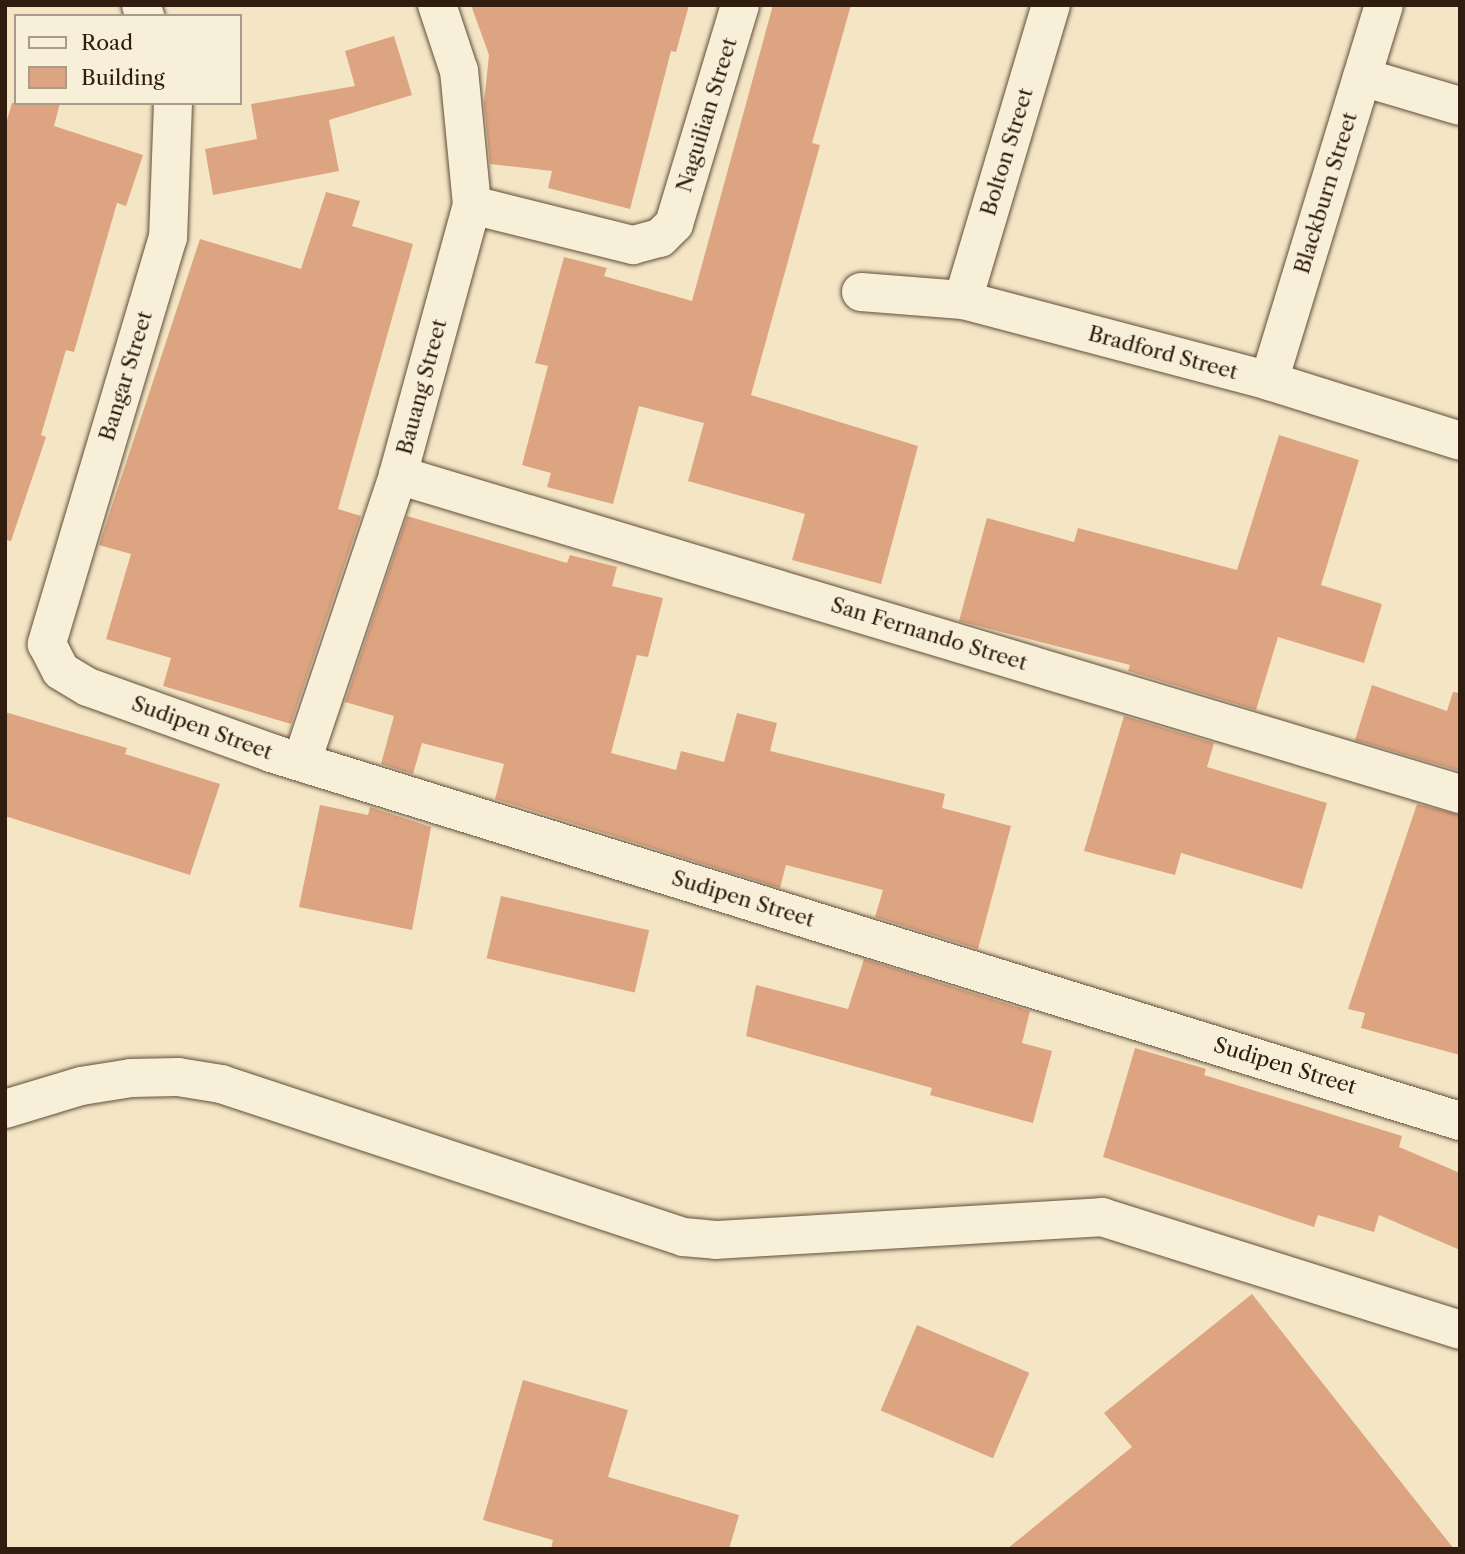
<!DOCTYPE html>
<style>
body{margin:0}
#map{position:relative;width:1465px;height:1554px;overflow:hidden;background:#f4e6c4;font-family:"Libre Caslon Text",serif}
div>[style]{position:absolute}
.building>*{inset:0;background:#dda482;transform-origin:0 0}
.roads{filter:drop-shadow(0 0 2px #624e3d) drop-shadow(0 0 2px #624e3d)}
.minor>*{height:38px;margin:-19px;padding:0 19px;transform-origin:19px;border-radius:19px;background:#f8efd9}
span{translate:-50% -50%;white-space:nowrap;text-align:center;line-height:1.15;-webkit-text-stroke:6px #f8efd9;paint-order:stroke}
.street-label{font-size:21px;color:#311c10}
.frame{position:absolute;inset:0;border:7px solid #311c10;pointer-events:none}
.legend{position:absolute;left:14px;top:14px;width:228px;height:91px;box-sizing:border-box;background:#f8efd9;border:2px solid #a89b89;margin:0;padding:9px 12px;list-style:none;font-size:21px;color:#311c10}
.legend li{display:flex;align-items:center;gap:14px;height:35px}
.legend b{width:35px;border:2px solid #a89b89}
</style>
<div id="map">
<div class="building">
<i style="clip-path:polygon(471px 5px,689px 5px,676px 52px,671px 51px,630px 209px,548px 188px,552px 171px,490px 164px,484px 103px,489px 55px)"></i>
<i style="clip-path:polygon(773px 5px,851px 5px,812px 143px,820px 145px,751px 395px,918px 446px,881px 584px,792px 560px,805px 514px,688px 481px,704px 423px,639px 406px,613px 504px,547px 487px,551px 473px,522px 465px,548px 366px,535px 363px,564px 257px,607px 268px,604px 276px,692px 301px)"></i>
<i style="clip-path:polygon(394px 36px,412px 95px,329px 120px,339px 171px,213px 195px,205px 149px,257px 139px,251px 104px,355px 86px,345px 51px)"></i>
<i style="clip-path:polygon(12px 103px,60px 103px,54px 126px,143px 155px,126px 206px,117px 203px,74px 352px,66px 350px,41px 435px,46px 437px,11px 541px,5px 540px,5px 127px)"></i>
<i style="clip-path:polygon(326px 192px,360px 201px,352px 226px,413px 244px,338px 509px,361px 516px,291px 724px,163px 686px,171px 658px,106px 639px,131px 554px,99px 545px,200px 239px,301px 269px)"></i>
<i style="clip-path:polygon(1279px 435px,1359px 460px,1321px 585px,1382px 604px,1364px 663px,1278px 637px,1256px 710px,1128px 671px,1130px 665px,959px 621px,987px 518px,1074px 542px,1078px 528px,1237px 570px)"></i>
<i style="clip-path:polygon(407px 516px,567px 563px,570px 555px,617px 567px,612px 586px,663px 598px,648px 657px,637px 655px,611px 753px,676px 770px,681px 751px,724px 762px,737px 713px,777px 723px,770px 751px,945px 794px,942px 808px,1011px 826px,978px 949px,875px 917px,883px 890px,786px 865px,780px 888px,495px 799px,504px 764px,422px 743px,413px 774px,381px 764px,394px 716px,345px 702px)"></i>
<i style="clip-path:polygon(1372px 685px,1447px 711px,1453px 692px,1460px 693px,1460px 771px,1355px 740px)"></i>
<i style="clip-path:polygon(5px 712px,127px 748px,125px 754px,220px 784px,190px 875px,5px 816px)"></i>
<i style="clip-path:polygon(1124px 716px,1214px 743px,1207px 767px,1327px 803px,1302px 889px,1181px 853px,1175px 875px,1084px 851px)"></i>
<i style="clip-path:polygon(1417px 804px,1460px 815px,1460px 1055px,1361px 1028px,1365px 1013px,1348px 1009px)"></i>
<i style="clip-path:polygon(320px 805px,368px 815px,370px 807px,431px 827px,412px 930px,299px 907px)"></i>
<i style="left:501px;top:896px;width:152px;height:64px;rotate:13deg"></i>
<i style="clip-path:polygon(864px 959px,1030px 1011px,1022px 1043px,1052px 1051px,1033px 1123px,930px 1095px,932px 1088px,746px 1036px,756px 985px,848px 1009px)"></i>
<i style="clip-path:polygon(1135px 1048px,1206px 1069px,1204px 1075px,1402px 1136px,1399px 1147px,1460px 1173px,1460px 1250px,1379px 1215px,1374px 1232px,1318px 1215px,1314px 1227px,1103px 1157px)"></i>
<i style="clip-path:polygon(1252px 1294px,1454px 1549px,1007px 1549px,1132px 1447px,1104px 1413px)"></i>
<i style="left:917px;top:1325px;width:122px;height:93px;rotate:23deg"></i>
<i style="clip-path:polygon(523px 1380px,628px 1410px,608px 1477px,739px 1515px,729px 1549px,551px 1549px,553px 1540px,483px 1520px)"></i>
</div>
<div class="roads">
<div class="minor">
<i style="left:141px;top:5px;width:12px;rotate:70deg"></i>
<i style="left:1362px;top:77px;width:102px;rotate:16.5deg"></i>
<i style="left:173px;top:103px;width:134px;rotate:92.1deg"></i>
<i style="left:168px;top:237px;width:425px;rotate:106.6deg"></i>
<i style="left:47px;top:644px;width:30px;rotate:63deg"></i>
<i style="left:61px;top:671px;width:31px;rotate:31deg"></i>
<i style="left:88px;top:687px;width:195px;rotate:19.8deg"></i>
<i style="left:271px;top:753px;width:1245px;rotate:17.2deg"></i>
<i style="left:472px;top:205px;width:166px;rotate:14deg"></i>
<i style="left:633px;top:245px;width:28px;rotate:-15deg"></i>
<i style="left:660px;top:238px;width:20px;rotate:-45deg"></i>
<i style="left:674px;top:224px;width:229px;rotate:-73.2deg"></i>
<i style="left:861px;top:292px;width:102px;rotate:4.5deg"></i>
<i style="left:963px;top:300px;width:317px;rotate:14.8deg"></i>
<i style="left:1269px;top:381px;width:200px;rotate:17.4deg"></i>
<i style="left:963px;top:300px;width:308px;rotate:-73.4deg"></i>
<i style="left:1269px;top:381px;width:393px;rotate:-73deg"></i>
<i style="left:398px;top:475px;width:1109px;rotate:16.72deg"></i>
<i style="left:302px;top:761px;width:302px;rotate:-71.4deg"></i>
<i style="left:398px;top:475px;width:280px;rotate:-74.7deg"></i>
<i style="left:472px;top:205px;width:135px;rotate:-95.5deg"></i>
<i style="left:459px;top:71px;width:70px;rotate:-108.4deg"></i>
<i style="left:5px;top:1109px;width:79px;rotate:-16.8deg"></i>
<i style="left:81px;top:1086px;width:51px;rotate:-9.1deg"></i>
<i style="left:131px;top:1078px;width:47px;rotate:-1.2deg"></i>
<i style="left:178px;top:1077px;width:44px;rotate:9.2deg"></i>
<i style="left:221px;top:1084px;width:487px;rotate:18.3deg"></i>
<i style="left:683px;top:1237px;width:33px;rotate:5deg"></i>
<i style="left:716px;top:1240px;width:387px;rotate:-3.4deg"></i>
<i style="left:1102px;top:1217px;width:375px;rotate:17.5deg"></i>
</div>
</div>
<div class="street-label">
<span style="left:707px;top:115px;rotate:-73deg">Naguilian Street</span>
<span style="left:1007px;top:152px;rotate:-73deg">Bolton Street</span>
<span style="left:1326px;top:193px;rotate:-73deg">Blackburn Street</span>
<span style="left:1163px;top:353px;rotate:15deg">Bradford Street</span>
<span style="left:126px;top:376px;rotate:-73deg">Bangar Street</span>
<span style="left:422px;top:387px;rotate:-75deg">Bauang Street</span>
<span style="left:929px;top:634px;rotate:17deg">San Fernando Street</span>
<span style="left:202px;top:728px;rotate:20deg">Sudipen Street</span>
<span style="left:743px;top:899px;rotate:17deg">Sudipen Street</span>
<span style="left:1285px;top:1066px;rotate:17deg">Sudipen Street</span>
</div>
<div class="frame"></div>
<ul class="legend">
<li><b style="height:9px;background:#f8efd9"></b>Road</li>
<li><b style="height:19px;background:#dda482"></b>Building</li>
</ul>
</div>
